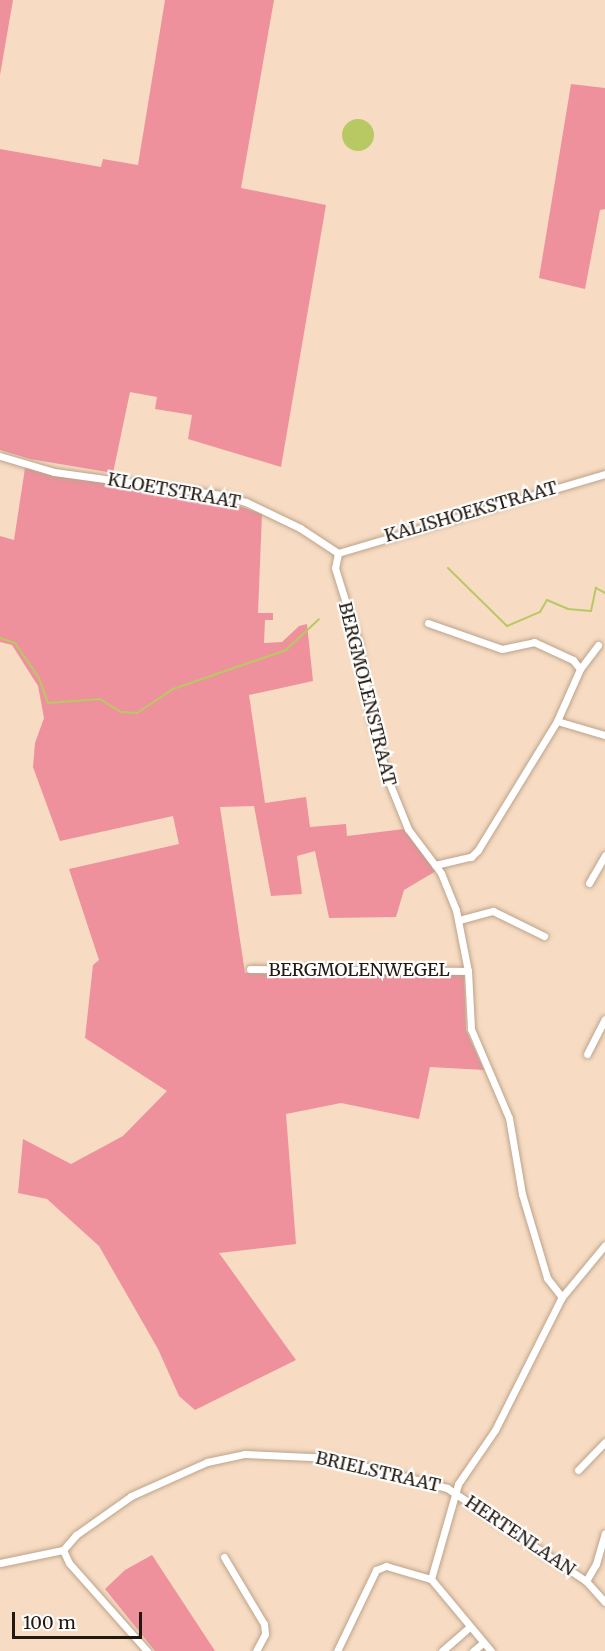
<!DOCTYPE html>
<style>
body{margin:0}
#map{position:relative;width:605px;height:1651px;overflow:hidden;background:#f7dcc3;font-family:Merriweather,serif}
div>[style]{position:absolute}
.green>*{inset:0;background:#ee919c}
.water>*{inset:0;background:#b8c964}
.round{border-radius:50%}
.stream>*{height:2px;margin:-1px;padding:0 1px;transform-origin:1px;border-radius:1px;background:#b8c964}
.roads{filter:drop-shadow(0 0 2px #bda38b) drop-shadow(0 0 2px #bda38b)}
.street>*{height:7px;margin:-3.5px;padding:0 3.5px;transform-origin:3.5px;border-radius:3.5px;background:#fff}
span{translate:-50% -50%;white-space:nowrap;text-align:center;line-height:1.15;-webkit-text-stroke:4.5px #fff;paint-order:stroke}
.street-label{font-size:18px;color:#22180f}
.scale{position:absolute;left:12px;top:1612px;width:130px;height:27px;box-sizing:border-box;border:3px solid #22180f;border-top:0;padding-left:8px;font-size:18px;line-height:21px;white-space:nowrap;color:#22180f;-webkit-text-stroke:4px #fff;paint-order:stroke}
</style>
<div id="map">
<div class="green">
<i style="clip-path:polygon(0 0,13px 0,0 75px)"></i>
<i style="clip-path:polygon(165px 0,274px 0,241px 188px,326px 205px,281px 467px,188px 439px,192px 415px,155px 409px,157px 397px,130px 392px,113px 473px,30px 459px,0 450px,0 149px,101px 167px,103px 159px,138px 165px)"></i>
<i style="clip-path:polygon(571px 84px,605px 88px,605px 209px,600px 210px,585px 289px,539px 278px)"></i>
<i style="clip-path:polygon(25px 468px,225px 501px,262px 514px,258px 613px,273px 613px,273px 620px,265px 620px,264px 643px,282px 642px,299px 626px,307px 624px,313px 681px,249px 695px,265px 803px,306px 797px,310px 827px,346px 824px,347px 836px,404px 829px,436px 871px,404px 890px,396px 917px,329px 918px,315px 851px,297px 856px,302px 894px,271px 896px,254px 806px,220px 807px,245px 973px,464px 972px,466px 1030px,484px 1070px,430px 1067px,419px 1119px,341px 1103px,286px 1114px,296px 1244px,219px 1253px,296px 1360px,195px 1410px,179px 1396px,158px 1349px,99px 1246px,47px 1199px,18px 1193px,23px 1139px,71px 1164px,123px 1136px,167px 1091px,85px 1038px,93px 965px,99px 960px,69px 869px,179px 844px,173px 816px,60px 841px,33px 767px,35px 743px,44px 718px,38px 686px,12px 645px,0 642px,0 536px,14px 540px)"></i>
<i style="clip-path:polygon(152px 1555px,215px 1651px,155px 1651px,105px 1589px,125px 1570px)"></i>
</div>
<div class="water">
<i class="round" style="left:342px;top:119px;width:32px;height:32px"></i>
</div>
<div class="stream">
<i style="left:448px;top:568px;width:83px;rotate:44.5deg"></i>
<i style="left:507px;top:626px;width:36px;rotate:-23deg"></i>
<i style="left:540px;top:612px;width:14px;rotate:-60deg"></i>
<i style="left:547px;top:600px;width:23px;rotate:23deg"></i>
<i style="left:568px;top:609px;width:23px;rotate:5deg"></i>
<i style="left:591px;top:611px;width:24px;rotate:-78deg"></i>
<i style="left:596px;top:588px;width:10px;rotate:29deg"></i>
<i style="left:0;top:638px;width:16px;rotate:18deg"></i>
<i style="left:15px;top:643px;width:42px;rotate:55.6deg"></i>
<i style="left:39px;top:678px;width:27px;rotate:70deg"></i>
<i style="left:48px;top:703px;width:52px;rotate:-4.4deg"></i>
<i style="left:100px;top:699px;width:25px;rotate:32deg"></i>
<i style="left:121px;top:712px;width:16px;rotate:4deg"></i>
<i style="left:137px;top:713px;width:43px;rotate:-33.7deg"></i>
<i style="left:173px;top:689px;width:120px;rotate:-19deg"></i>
<i style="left:286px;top:650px;width:45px;rotate:-43.2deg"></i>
</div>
<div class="roads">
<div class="street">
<i style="left:0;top:456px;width:56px;rotate:16.5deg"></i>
<i style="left:54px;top:472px;width:169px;rotate:7.8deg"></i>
<i style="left:221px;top:495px;width:26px;rotate:16deg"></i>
<i style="left:246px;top:502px;width:60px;rotate:25.7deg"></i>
<i style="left:300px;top:528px;width:45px;rotate:33.3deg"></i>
<i style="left:338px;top:553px;width:15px;rotate:101deg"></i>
<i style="left:335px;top:568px;width:77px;rotate:72.7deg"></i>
<i style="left:358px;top:642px;width:73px;rotate:80.5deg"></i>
<i style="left:370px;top:714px;width:65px;rotate:74.9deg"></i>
<i style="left:387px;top:777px;width:56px;rotate:68deg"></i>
<i style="left:408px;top:829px;width:55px;rotate:53.1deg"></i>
<i style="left:441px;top:873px;width:40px;rotate:68deg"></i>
<i style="left:456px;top:910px;width:62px;rotate:78.9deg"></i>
<i style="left:468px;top:971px;width:58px;rotate:87deg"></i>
<i style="left:471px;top:1029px;width:97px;rotate:66.9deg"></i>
<i style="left:509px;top:1118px;width:77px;rotate:80.3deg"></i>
<i style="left:522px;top:1194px;width:88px;rotate:73.4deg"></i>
<i style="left:547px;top:1278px;width:24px;rotate:52deg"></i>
<i style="left:338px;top:553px;width:278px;rotate:-16.5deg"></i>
<i style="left:428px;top:623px;width:78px;rotate:19.4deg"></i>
<i style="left:502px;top:649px;width:33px;rotate:-12deg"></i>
<i style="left:534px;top:642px;width:43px;rotate:24.8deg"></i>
<i style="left:573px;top:660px;width:11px;rotate:52deg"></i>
<i style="left:557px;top:721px;width:50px;rotate:16.3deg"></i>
<i style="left:435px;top:865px;width:37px;rotate:-13deg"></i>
<i style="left:471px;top:857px;width:10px;rotate:-45deg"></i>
<i style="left:478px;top:850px;width:151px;rotate:-58.5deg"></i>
<i style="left:557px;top:721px;width:57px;rotate:-66.1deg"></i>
<i style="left:580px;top:669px;width:30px;rotate:-53deg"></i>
<i style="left:589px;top:883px;width:32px;rotate:-60deg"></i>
<i style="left:459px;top:920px;width:35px;rotate:-15deg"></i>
<i style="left:493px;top:911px;width:57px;rotate:26.1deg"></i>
<i style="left:250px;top:969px;width:218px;rotate:0.5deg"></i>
<i style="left:587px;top:1054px;width:39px;rotate:-63deg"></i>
<i style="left:578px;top:1470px;width:39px;rotate:-46deg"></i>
<i style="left:63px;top:1550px;width:20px;rotate:-49deg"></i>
<i style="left:76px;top:1535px;width:67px;rotate:-35.3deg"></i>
<i style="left:131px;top:1496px;width:83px;rotate:-24.1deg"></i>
<i style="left:207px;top:1462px;width:39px;rotate:-12deg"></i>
<i style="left:245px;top:1454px;width:87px;rotate:2.6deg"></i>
<i style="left:332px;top:1458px;width:119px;rotate:14.6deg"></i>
<i style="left:447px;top:1488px;width:167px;rotate:33.8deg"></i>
<i style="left:586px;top:1581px;width:28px;rotate:48deg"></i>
<i style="left:63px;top:1550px;width:14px;rotate:65deg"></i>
<i style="left:69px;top:1563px;width:118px;rotate:48.4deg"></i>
<i style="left:224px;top:1557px;width:78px;rotate:59.2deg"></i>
<i style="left:264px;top:1624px;width:10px;rotate:84deg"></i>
<i style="left:265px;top:1634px;width:19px;rotate:118deg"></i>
<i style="left:0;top:1563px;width:64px;rotate:-11.7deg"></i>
<i style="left:431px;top:1579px;width:99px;rotate:-74.1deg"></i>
<i style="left:458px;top:1484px;width:65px;rotate:-55.6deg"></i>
<i style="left:495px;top:1430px;width:149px;rotate:-63.3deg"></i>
<i style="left:562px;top:1297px;width:67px;rotate:-50.4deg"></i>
<i style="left:431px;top:1579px;width:94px;rotate:50.2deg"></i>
<i style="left:586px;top:1581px;width:20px;rotate:-60deg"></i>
<i style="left:596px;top:1564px;width:32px;rotate:-74deg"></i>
<i style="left:337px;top:1651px;width:90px;rotate:-64.3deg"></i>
<i style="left:376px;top:1570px;width:11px;rotate:-22deg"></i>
<i style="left:386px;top:1566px;width:47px;rotate:16.1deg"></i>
<i style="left:442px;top:1651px;width:37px;rotate:-41deg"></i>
<i style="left:473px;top:1651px;width:13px;rotate:-39deg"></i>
</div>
</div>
<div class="street-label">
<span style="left:174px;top:491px;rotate:10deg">KLOETSTRAAT</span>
<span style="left:471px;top:512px;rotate:-16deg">KALISHOEKSTRAAT</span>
<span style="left:367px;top:694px;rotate:76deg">BERGMOLENSTRAAT</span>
<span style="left:359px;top:970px">BERGMOLENWEGEL</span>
<span style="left:378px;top:1472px;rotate:13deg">BRIELSTRAAT</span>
<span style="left:520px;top:1536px;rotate:34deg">HERTENLAAN</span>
</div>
<div class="scale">100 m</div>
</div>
